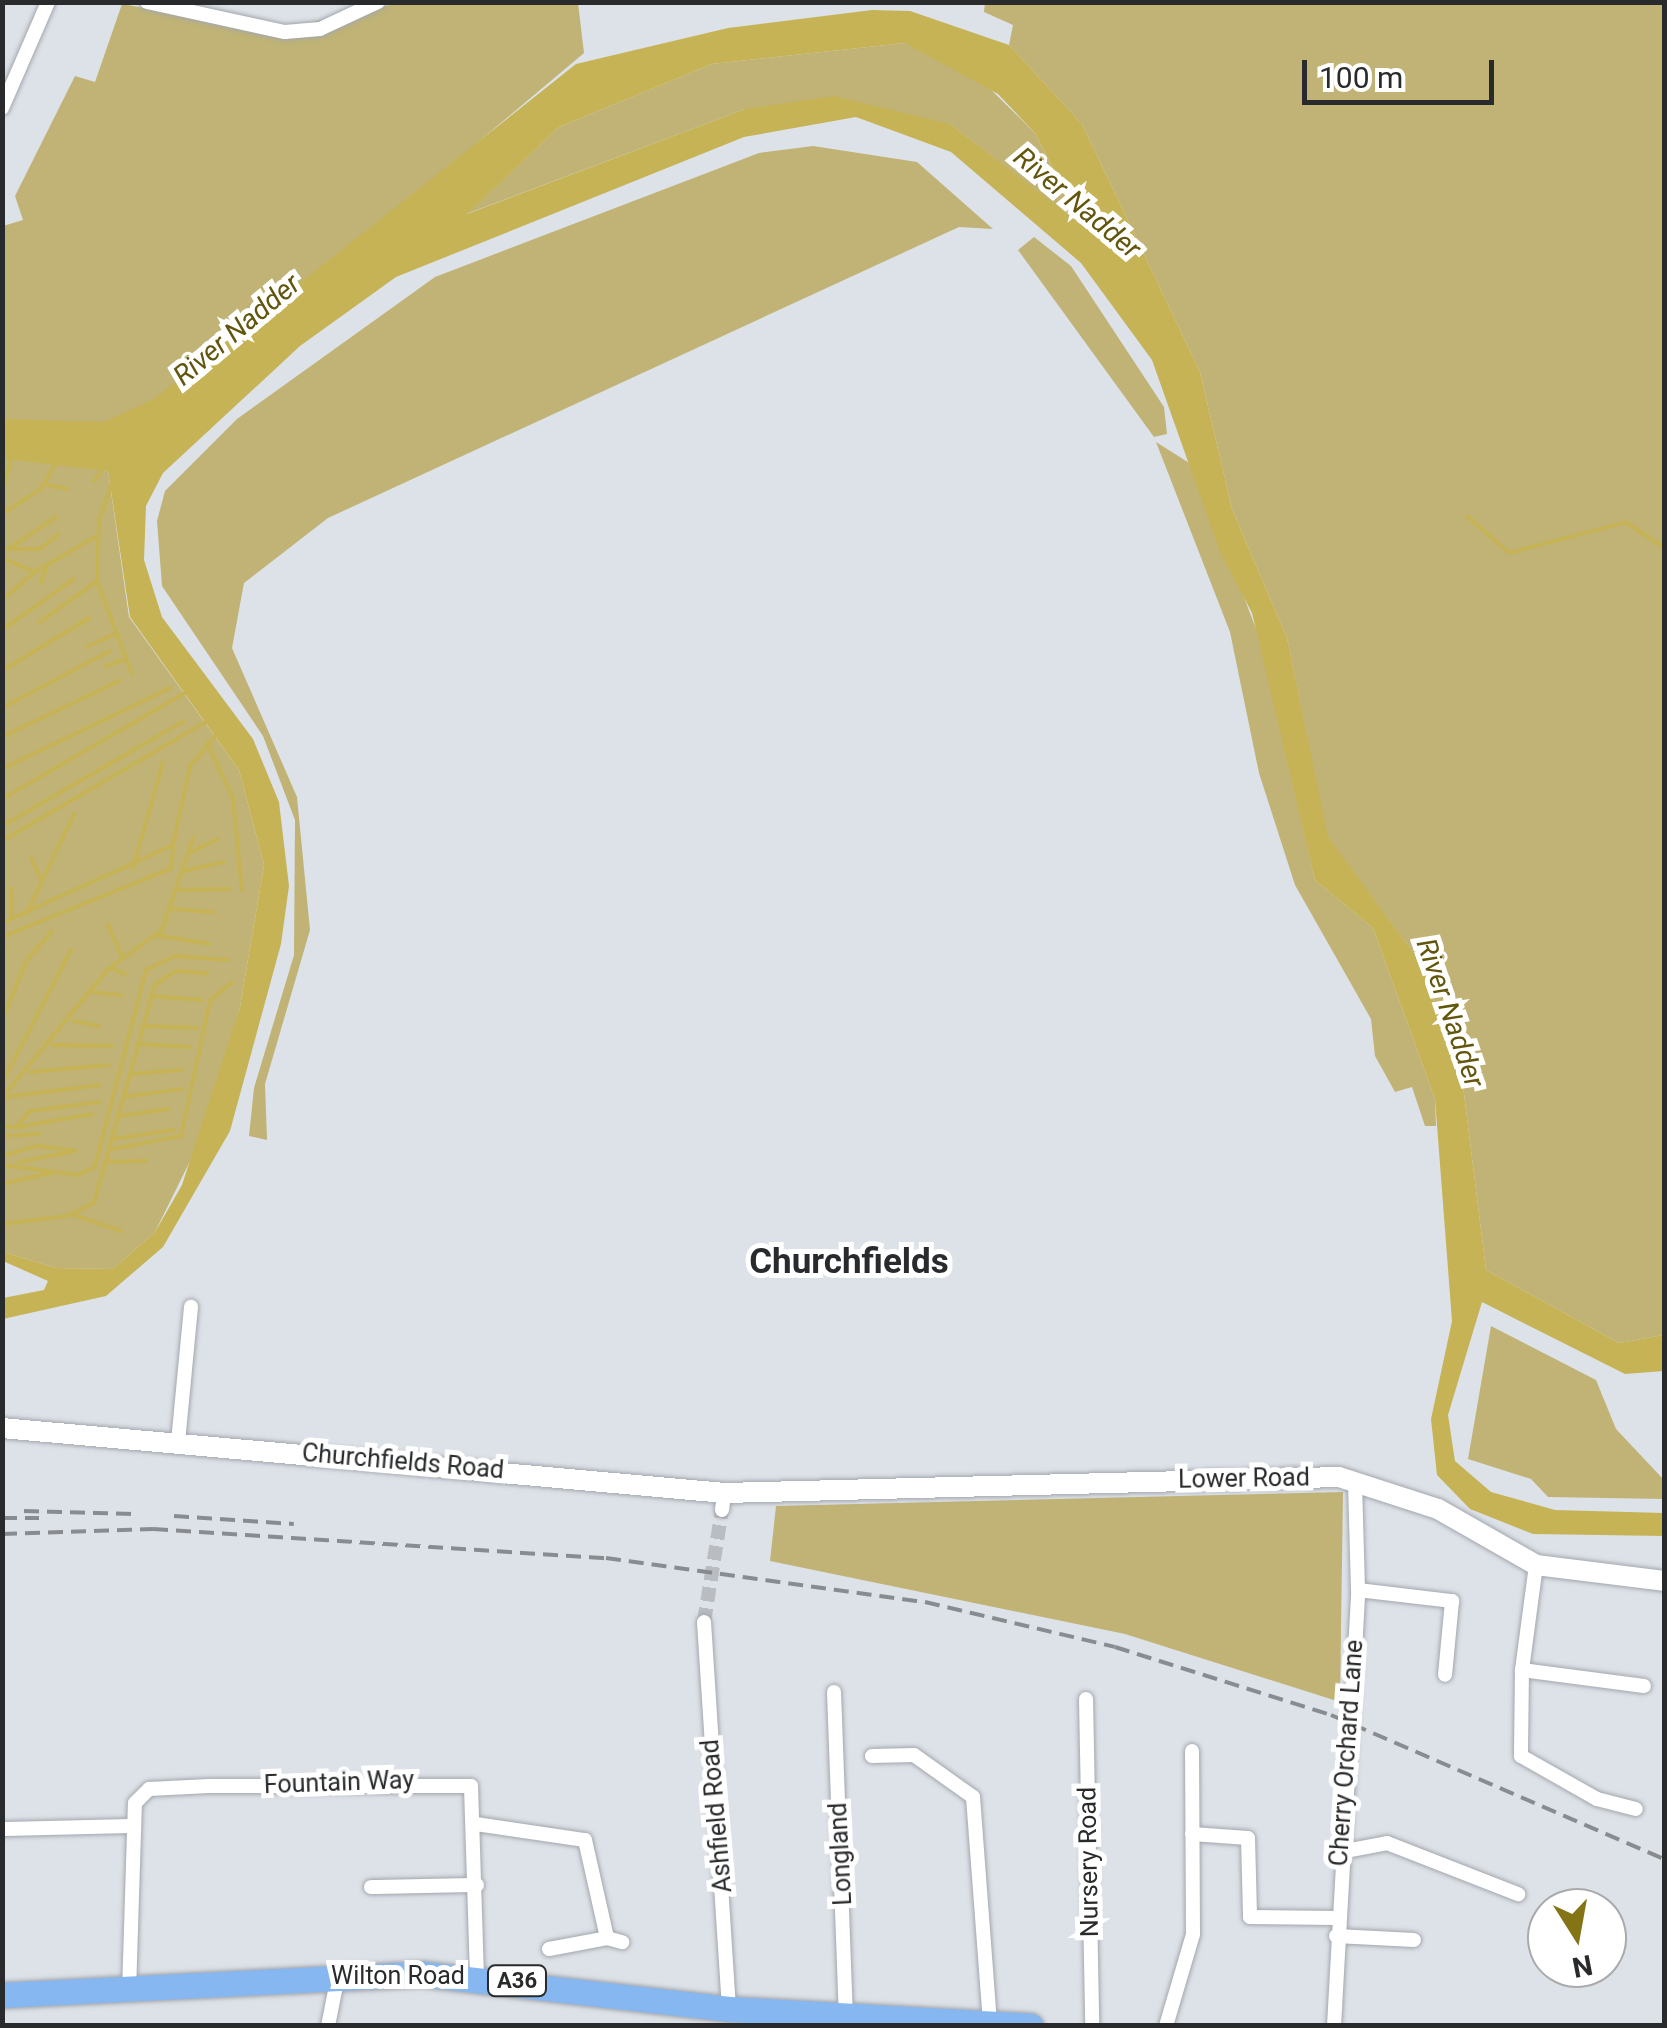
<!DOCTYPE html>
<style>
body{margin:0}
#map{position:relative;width:1667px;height:2028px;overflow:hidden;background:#dde2e8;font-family:Roboto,sans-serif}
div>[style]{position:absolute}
.green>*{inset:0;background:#c0b375}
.water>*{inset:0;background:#c6b356}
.stream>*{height:4px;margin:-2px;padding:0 2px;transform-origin:2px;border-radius:2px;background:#c6b356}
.street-tunnel>*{height:14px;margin-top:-7px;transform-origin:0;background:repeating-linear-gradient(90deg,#b9bdc2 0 14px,transparent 0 21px)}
.roads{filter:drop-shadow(0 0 2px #a3a7ad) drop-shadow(0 0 2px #a3a7ad)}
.street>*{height:14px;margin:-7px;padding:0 7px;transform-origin:7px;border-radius:7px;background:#fff}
.secondary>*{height:20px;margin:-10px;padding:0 10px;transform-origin:10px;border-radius:10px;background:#fff}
.highway>*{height:25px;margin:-12.5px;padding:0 12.5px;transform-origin:12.5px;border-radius:12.5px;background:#86b7f1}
.rail>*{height:4px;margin-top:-2px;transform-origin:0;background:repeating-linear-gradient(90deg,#888c90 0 15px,transparent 0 23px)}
span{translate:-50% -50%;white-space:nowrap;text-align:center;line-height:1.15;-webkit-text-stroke:10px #fff;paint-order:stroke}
.shield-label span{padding:2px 8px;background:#fff;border:2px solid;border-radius:8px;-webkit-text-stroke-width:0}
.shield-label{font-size:22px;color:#282a2c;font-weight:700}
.street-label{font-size:25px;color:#282a2c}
.water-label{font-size:28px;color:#62550c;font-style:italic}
.district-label{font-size:35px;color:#282a2c;font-weight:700}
.frame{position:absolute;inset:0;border:5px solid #282a2c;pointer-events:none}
.north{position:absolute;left:1527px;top:1888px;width:100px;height:100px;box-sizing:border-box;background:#fff;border:2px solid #a9aaab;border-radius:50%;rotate:169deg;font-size:28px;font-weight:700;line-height:40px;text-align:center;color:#282a2c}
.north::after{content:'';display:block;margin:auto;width:35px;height:45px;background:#857416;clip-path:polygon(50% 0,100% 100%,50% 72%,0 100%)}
.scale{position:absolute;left:1302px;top:60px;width:192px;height:45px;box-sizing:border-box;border:5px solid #282a2c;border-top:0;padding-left:12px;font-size:30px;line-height:35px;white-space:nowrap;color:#282a2c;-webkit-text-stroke:8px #fff;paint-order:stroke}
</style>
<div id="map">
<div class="green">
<i style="clip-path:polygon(985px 2px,1664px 3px,1664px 1335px,1619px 1343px,1486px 1270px,1463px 1086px,1421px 963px,1327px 837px,1287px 638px,1232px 509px,1200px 372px,1082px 124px,1009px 45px,1013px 25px,984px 12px)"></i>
<i style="clip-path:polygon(399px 3px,578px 3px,584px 53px,130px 435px,3px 430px,3px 226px,23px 220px,15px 196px,75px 76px,95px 82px,122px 4px,271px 31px)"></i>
<i style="clip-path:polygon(905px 43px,978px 77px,1035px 133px,1081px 225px,950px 124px,745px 109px,466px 214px,559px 127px,712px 64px)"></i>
<i style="clip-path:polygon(813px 146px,917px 162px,993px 229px,959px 227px,328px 518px,244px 583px,232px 648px,297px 797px,310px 930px,265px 1084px,267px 1140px,249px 1136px,254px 1088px,294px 955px,295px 820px,263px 736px,162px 586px,157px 521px,165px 491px,237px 419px,435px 277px,759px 153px)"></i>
<i style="clip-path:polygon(1034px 237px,1071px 266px,1164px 407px,1167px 434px,1154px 437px,1018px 250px)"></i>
<i style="clip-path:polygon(1156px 442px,1194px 466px,1261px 642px,1315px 880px,1373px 928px,1435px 1099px,1436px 1126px,1425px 1126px,1412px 1087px,1395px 1092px,1375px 1056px,1371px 1019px,1295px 885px,1259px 773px,1230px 632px)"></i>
<i style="clip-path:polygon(41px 458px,108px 471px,129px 617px,239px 770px,264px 865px,240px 1007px,200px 1141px,155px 1232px,113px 1269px,56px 1268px,3px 1252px,2px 459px)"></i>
<i style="clip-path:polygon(1491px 1326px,1596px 1380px,1616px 1429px,1664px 1480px,1664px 1499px,1548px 1497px,1531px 1479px,1468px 1459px)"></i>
<i style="clip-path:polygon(1343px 1492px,1340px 1702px,1125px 1634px,770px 1561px,776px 1506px)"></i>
</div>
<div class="water">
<i style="clip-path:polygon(evenodd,872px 10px,910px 11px,1009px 45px,1082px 124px,1200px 372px,1232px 509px,1287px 638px,1328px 837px,1421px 963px,1463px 1086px,1486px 1270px,1619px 1343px,1664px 1335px,1664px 1371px,1625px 1374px,1482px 1302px,1448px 1415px,1455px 1461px,1491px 1492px,1555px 1510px,1664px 1513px,1664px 1536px,1533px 1534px,1470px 1509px,1437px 1475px,1431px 1419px,1452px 1321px,1435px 1099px,1373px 928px,1315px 880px,1252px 613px,1220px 552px,1152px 360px,1081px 263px,951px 152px,856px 117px,744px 137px,396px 277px,300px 346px,163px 473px,146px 506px,144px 560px,162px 617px,253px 739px,279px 802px,289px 886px,281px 944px,230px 1131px,163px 1247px,106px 1296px,3px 1319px,3px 1298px,44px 1290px,48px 1281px,3px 1261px,3px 1252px,56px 1268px,113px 1269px,155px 1232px,182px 1185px,240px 1007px,264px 865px,239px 770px,130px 617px,108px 471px,3px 459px,3px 419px,104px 422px,154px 399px,576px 64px,728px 28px,872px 10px,905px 43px,998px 94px,1035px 133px,1081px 224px,950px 124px,834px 96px,745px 109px,467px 214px,559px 127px,712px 64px,905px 43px)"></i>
</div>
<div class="stream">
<i style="left:94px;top:481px;width:16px;rotate:-55deg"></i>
<i style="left:113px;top:481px;width:41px;rotate:109.7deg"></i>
<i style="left:99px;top:520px;width:61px;rotate:91.9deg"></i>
<i style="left:97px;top:581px;width:99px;rotate:69.4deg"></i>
<i style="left:44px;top:484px;width:24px;rotate:12deg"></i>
<i style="left:2px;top:493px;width:35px;rotate:-75deg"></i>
<i style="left:2px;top:514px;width:46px;rotate:-32.7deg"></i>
<i style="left:41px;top:489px;width:34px;rotate:-60deg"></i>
<i style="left:1467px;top:516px;width:56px;rotate:41.4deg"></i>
<i style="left:1509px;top:553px;width:121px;rotate:-14.8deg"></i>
<i style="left:1626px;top:522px;width:46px;rotate:34.4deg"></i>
<i style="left:10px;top:548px;width:55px;rotate:-34deg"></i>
<i style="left:2px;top:549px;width:38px"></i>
<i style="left:40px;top:549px;width:24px;rotate:-38deg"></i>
<i style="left:2px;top:558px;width:36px;rotate:23deg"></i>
<i style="left:35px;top:572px;width:69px;rotate:-30.3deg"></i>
<i style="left:2px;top:581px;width:2px;rotate:-27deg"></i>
<i style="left:41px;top:583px;width:15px;rotate:-70deg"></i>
<i style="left:2px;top:600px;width:43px;rotate:-40.3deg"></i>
<i style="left:40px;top:622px;width:70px;rotate:-35.7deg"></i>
<i style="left:2px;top:630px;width:88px;rotate:-35.3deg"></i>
<i style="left:87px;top:647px;width:33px;rotate:-25deg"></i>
<i style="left:106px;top:666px;width:20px;rotate:-20deg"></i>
<i style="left:2px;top:671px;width:102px;rotate:-31.3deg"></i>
<i style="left:2px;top:708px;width:122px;rotate:-27.8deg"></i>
<i style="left:2px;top:737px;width:130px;rotate:-25.6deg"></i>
<i style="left:207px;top:743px;width:61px;rotate:64.7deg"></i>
<i style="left:233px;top:798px;width:93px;rotate:84.5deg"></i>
<i style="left:2px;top:769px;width:187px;rotate:-25.7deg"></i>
<i style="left:2px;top:799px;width:215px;rotate:-30.1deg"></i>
<i style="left:2px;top:826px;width:210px;rotate:-30deg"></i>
<i style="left:2px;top:841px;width:238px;rotate:-30.3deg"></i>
<i style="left:191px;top:852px;width:30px;rotate:-26deg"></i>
<i style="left:31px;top:858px;width:25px;rotate:64deg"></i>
<i style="left:133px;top:868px;width:110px;rotate:-74.2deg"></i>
<i style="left:184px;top:871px;width:41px;rotate:-12.7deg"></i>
<i style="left:11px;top:888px;width:30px;rotate:88deg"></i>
<i style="left:180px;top:890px;width:50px;rotate:-1.1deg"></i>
<i style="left:173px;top:909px;width:40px;rotate:4.3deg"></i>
<i style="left:27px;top:913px;width:110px;rotate:-64.6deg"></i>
<i style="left:2px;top:923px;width:188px;rotate:-24.5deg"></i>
<i style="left:173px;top:845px;width:81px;rotate:-77.9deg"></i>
<i style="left:190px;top:766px;width:40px;rotate:-50deg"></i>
<i style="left:108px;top:925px;width:35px;rotate:66deg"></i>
<i style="left:155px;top:935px;width:55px;rotate:9.5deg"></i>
<i style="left:2px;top:937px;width:183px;rotate:-22.1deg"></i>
<i style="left:172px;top:868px;width:23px;rotate:-88deg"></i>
<i style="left:2px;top:949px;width:3px;rotate:-18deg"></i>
<i style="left:111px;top:968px;width:15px;rotate:23deg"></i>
<i style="left:92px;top:992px;width:30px;rotate:6deg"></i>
<i style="left:151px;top:996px;width:51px;rotate:4.5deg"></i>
<i style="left:2px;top:1020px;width:65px;rotate:-67.4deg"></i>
<i style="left:27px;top:960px;width:38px;rotate:-49deg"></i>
<i style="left:74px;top:1021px;width:25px;rotate:12deg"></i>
<i style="left:142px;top:1026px;width:55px;rotate:2.1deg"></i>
<i style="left:140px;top:1044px;width:50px;rotate:3.4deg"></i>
<i style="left:52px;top:1045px;width:60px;rotate:1deg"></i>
<i style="left:30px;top:1072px;width:79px;rotate:-5.1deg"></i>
<i style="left:131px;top:1074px;width:50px;rotate:-4.6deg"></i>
<i style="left:2px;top:1083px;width:150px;rotate:-62.6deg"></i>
<i style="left:5px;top:1097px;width:96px;rotate:-7.2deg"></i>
<i style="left:124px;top:1097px;width:59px;rotate:-7.9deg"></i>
<i style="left:2px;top:1098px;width:167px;rotate:-50.6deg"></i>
<i style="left:108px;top:969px;width:67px;rotate:-35.8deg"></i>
<i style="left:162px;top:930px;width:97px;rotate:-71.4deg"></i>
<i style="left:119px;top:1116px;width:50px;rotate:-8deg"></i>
<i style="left:2px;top:1126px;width:14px;rotate:4deg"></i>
<i style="left:16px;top:1127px;width:21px;rotate:-49deg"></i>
<i style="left:30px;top:1111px;width:70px;rotate:-7.4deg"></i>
<i style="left:18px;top:1127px;width:75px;rotate:-10deg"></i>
<i style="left:2px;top:1136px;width:37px;rotate:-3deg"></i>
<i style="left:114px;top:1139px;width:60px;rotate:-8.7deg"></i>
<i style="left:112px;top:1149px;width:70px;rotate:-10.7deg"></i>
<i style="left:181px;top:1136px;width:138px;rotate:-77.9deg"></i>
<i style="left:210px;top:1001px;width:28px;rotate:-41deg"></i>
<i style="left:2px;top:1156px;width:36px;rotate:-16deg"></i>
<i style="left:37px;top:1146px;width:38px;rotate:7deg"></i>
<i style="left:75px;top:1151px;width:57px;rotate:168.9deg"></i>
<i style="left:108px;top:1162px;width:38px;rotate:-2deg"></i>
<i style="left:2px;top:1165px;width:77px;rotate:7.5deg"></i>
<i style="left:78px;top:1175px;width:19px;rotate:-25deg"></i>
<i style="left:95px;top:1167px;width:203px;rotate:-75.5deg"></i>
<i style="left:146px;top:970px;width:32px;rotate:-26deg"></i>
<i style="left:175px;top:956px;width:53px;rotate:4.3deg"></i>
<i style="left:2px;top:1184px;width:51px;rotate:-12.4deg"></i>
<i style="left:74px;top:1215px;width:50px;rotate:18.8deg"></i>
<i style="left:2px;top:1224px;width:66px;rotate:-6.9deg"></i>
<i style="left:68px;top:1216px;width:29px;rotate:-27deg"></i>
<i style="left:94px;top:1203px;width:226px;rotate:-74.4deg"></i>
<i style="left:155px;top:985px;width:25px;rotate:-34deg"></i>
<i style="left:176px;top:971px;width:31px;rotate:4deg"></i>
</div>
<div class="street-tunnel">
<i style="left:704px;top:1622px;width:113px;rotate:-80.9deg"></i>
</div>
<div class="roads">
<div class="street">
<i style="left:147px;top:2px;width:141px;rotate:12.3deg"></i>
<i style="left:285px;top:32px;width:35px;rotate:-5deg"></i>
<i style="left:320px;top:29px;width:64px;rotate:-25deg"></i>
<i style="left:2px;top:108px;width:116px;rotate:-66.5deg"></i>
<i style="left:178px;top:1442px;width:136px;rotate:-84.5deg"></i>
<i style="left:722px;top:1510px;width:17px;rotate:-83deg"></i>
<i style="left:1536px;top:1565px;width:106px;rotate:97.6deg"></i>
<i style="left:1522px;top:1670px;width:123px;rotate:7.5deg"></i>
<i style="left:1358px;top:1590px;width:95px;rotate:6.7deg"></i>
<i style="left:1452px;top:1601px;width:74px;rotate:95.4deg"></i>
<i style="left:704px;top:1622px;width:388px;rotate:86.3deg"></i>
<i style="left:1522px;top:1670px;width:86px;rotate:90.7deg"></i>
<i style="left:1521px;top:1756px;width:87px;rotate:29.5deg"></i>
<i style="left:1597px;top:1799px;width:40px;rotate:14.4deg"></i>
<i style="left:834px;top:1692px;width:328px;rotate:87.9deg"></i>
<i style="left:1086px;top:1699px;width:327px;rotate:88.9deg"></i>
<i style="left:872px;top:1756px;width:42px;rotate:-1.4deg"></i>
<i style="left:914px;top:1755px;width:72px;rotate:35.4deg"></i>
<i style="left:973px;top:1797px;width:226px;rotate:85.7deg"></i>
<i style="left:476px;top:1824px;width:110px;rotate:8.4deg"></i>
<i style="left:585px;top:1840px;width:100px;rotate:77.3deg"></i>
<i style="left:607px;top:1938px;width:16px;rotate:15deg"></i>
<i style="left:2px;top:1829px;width:132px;rotate:-1.3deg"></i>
<i style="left:1192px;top:1834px;width:56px;rotate:4.1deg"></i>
<i style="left:1248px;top:1838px;width:79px;rotate:88.5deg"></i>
<i style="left:1250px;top:1917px;width:86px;rotate:0.7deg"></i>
<i style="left:1340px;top:1852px;width:48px;rotate:-10.8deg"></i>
<i style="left:1387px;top:1843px;width:141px;rotate:21.3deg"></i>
<i style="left:371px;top:1887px;width:106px;rotate:-1.1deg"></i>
<i style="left:1336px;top:1936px;width:78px;rotate:2.9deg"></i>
<i style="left:549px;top:1949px;width:59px;rotate:-10.7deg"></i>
<i style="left:129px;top:1992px;width:189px;rotate:-88.2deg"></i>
<i style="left:135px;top:1803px;width:20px;rotate:-45deg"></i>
<i style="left:149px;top:1789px;width:60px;rotate:-2.9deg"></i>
<i style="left:209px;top:1786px;width:262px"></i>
<i style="left:471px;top:1786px;width:190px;rotate:88.2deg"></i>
<i style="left:328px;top:2026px;width:51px;rotate:-78.7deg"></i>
<i style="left:1166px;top:2026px;width:96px;rotate:-73.6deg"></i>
<i style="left:1193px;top:1934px;width:183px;rotate:-90.3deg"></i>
<i style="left:1334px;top:2026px;width:437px;rotate:-86.8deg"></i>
<i style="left:1358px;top:1590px;width:110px;rotate:-91.6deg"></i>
</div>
<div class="secondary">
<i style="left:2px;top:1428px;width:725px;rotate:5.14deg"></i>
<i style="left:724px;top:1493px;width:615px;rotate:-1.49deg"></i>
<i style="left:1339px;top:1477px;width:104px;rotate:17.9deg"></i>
<i style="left:1438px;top:1509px;width:113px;rotate:29.7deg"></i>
<i style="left:1536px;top:1565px;width:129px;rotate:7.1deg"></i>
</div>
<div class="highway">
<i style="left:2px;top:1995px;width:422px;rotate:-2.9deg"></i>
<i style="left:423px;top:1974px;width:308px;rotate:6.5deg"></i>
<i style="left:729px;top:2009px;width:302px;rotate:3.2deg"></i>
</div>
</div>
<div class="rail">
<i style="left:24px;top:1511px;width:110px;rotate:1.6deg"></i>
<i style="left:174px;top:1516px;width:120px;rotate:3.8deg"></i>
<i style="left:2px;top:1518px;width:37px"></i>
<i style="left:2px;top:1534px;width:151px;rotate:-1.9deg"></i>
<i style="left:153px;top:1529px;width:454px;rotate:3.7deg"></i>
<i style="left:606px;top:1558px;width:322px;rotate:7.9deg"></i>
<i style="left:925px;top:1602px;width:195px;rotate:13.3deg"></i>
<i style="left:1115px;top:1647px;width:226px;rotate:17.5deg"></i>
<i style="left:1331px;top:1715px;width:363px;rotate:23.4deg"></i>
</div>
<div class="shield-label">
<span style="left:517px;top:1981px">A36</span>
</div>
<div class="street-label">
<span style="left:403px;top:1462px;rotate:5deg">Churchfields Road</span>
<span style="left:1244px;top:1479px;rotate:-1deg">Lower Road</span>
<span style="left:1347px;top:1753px;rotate:-86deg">Cherry Orchard Lane</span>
<span style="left:339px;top:1783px;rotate:-2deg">Fountain Way</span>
<span style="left:717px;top:1816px;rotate:-95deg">Ashfield Road</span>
<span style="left:841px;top:1854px;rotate:-93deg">Longland</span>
<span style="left:1089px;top:1862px;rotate:-91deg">Nursery Road</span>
<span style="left:398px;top:1976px">Wilton Road</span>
</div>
<div class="water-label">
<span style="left:1077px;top:203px;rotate:40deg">River Nadder</span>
<span style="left:237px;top:330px;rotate:-40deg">River Nadder</span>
<span style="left:1450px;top:1013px;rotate:71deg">River Nadder</span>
</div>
<div class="district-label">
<span style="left:849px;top:1262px">Churchfields</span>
</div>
<div class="frame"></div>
<div class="north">N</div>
<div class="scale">100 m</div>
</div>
